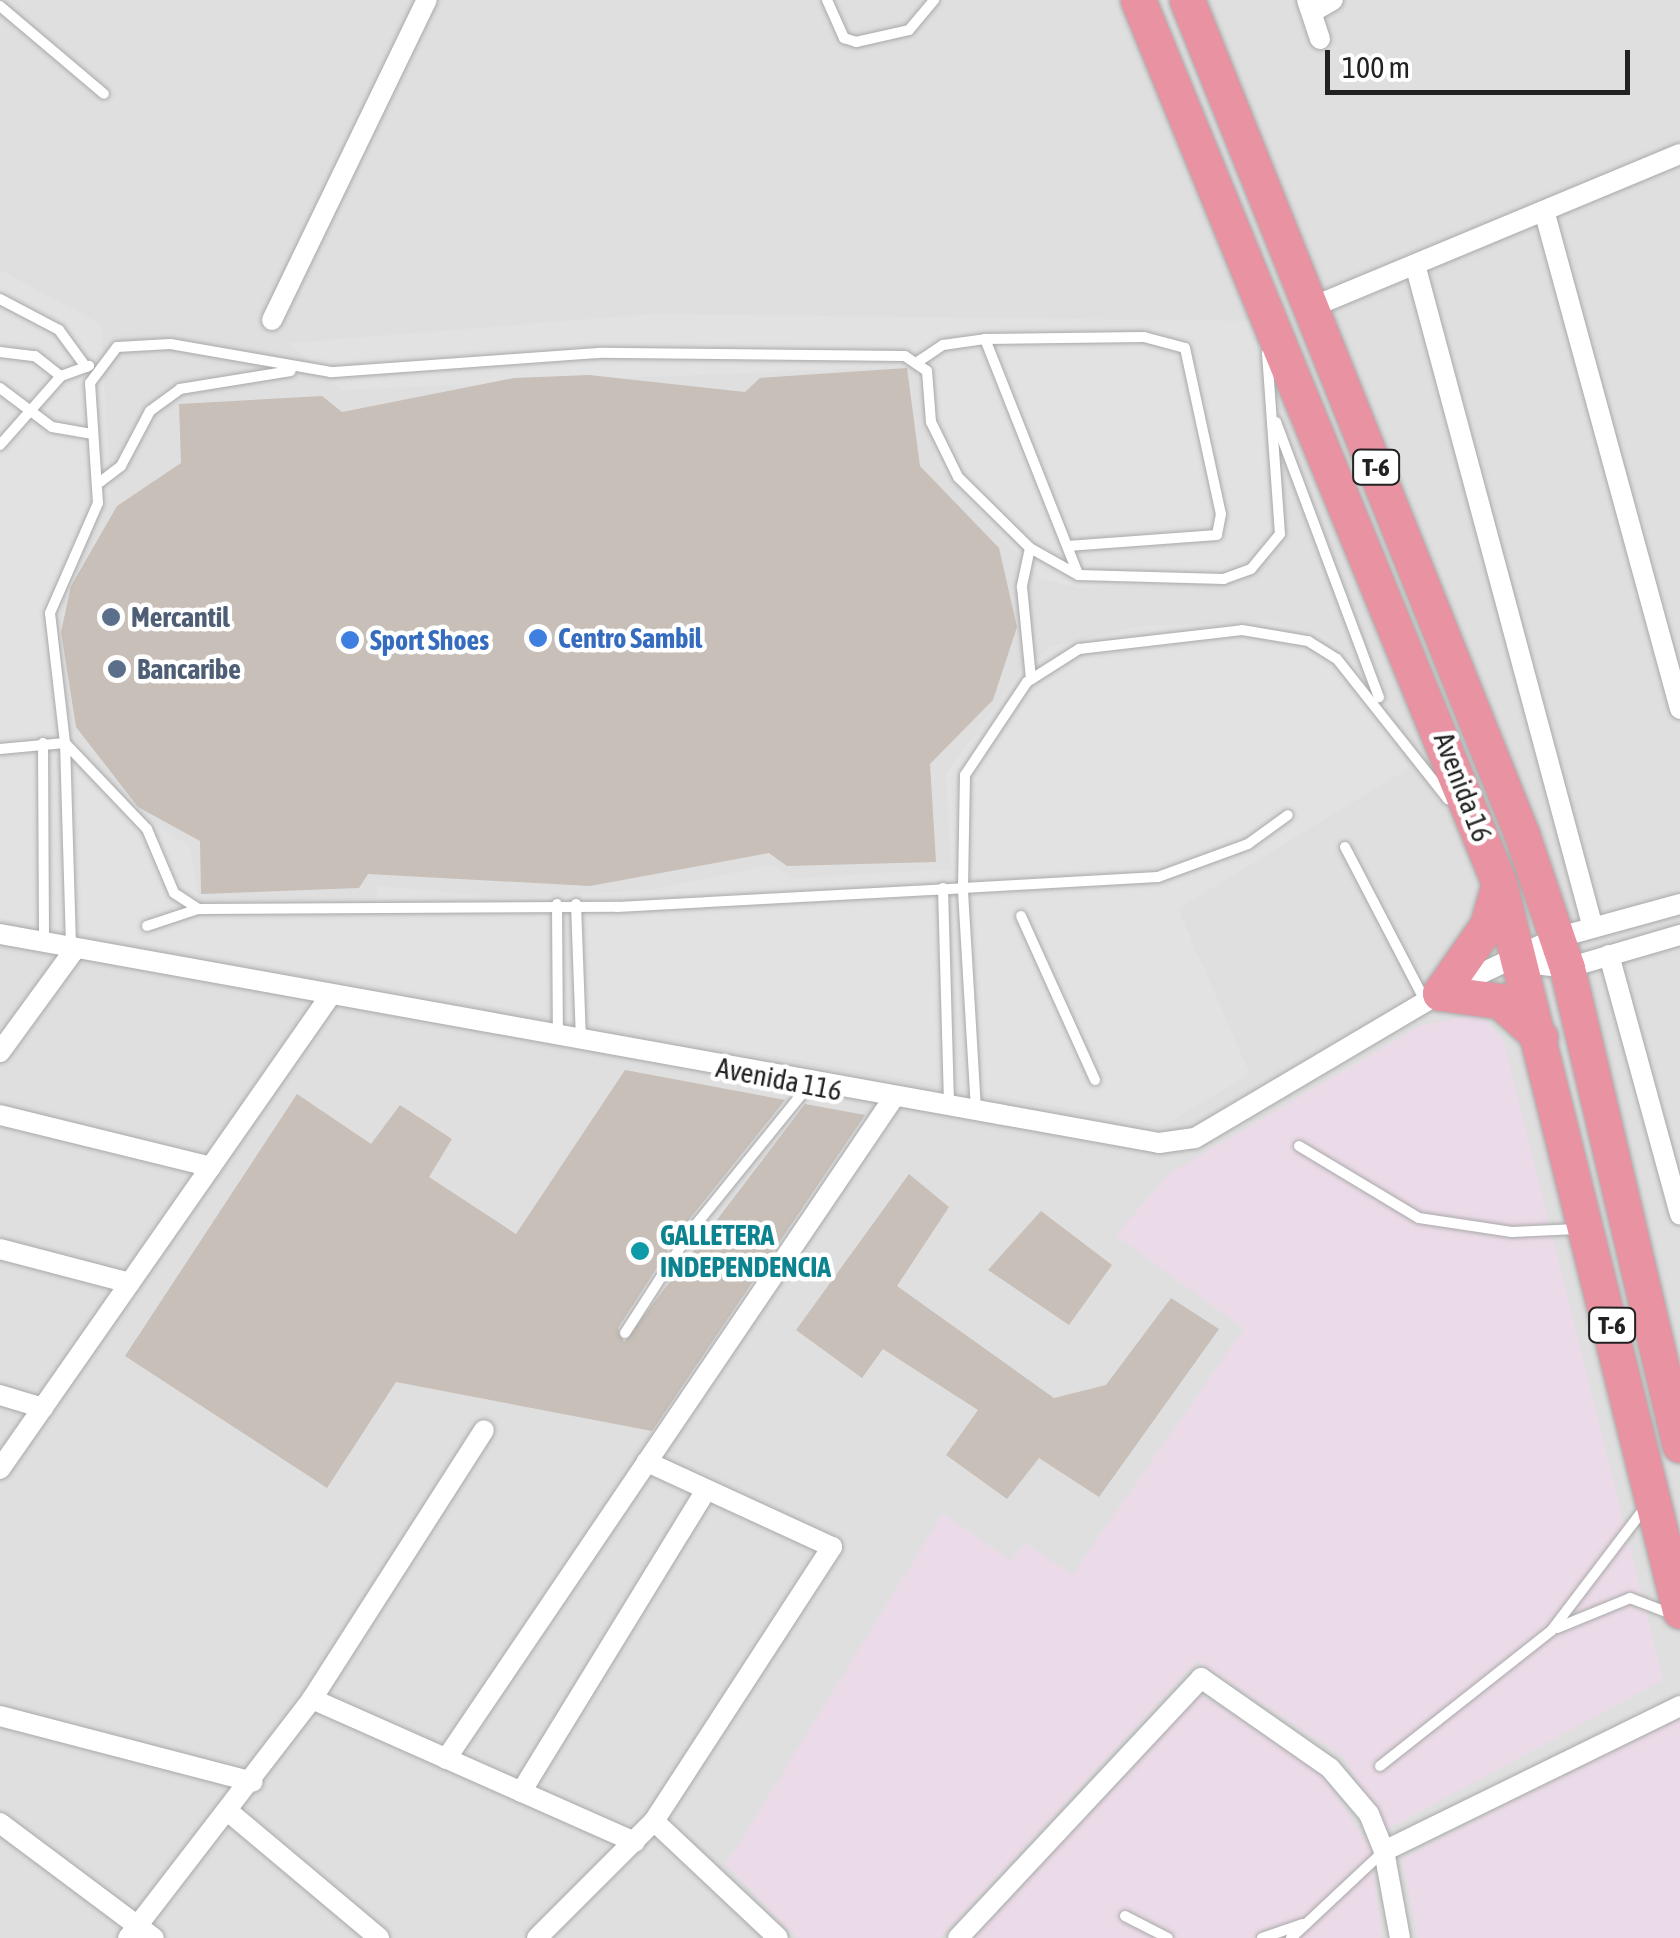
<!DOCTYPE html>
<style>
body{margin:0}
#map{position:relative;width:1680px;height:1938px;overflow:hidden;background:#f2efe9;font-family:"Asap Condensed",sans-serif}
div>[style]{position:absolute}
.residential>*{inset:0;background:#e0dfdf;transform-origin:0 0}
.industrial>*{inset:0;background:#ebdbe8}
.parking>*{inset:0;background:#e2e2e2}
.building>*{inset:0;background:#c7bfb8}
.roads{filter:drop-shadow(0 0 2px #a9a9a9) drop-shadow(0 0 2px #a9a9a9)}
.lane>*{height:10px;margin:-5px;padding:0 5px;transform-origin:5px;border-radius:5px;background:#fff}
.street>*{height:20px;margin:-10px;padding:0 10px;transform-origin:10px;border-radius:10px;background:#fff}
.highway>*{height:35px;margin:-17.5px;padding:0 17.5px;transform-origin:17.5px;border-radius:17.5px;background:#e892a2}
.dots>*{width:28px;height:28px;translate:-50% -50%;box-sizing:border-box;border:5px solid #fff;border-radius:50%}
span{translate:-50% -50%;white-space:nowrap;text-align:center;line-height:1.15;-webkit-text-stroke:9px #fff;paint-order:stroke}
.shield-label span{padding:2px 8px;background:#fff;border:2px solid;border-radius:8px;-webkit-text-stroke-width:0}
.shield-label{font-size:25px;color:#222;font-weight:700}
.service-label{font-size:28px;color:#4e5e75;font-weight:700}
.left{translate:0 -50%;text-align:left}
.shop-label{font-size:28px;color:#366cbe;font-weight:700}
.street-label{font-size:28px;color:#222}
.culture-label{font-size:28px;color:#0d838f;font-weight:700}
.scale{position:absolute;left:1325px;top:50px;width:305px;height:45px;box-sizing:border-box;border:5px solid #222;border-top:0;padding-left:12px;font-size:30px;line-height:35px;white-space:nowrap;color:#222;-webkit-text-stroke:8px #fff;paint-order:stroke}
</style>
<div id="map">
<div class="residential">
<i style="left:0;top:0;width:1680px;height:1938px"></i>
</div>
<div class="industrial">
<i style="clip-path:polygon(1479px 1014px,1504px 1041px,1663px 1680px,1386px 1830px,1343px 1757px,1197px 1661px,940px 1938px,797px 1938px,726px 1865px,943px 1513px,1011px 1561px,1025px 1543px,1072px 1575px,1244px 1329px,1116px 1235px,1170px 1173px,1420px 1026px)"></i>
<i style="clip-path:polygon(1200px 1694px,1323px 1774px,1370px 1848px,1382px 1938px,974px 1938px)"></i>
<i style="clip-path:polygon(1680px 1710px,1680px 1938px,1418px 1938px,1402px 1859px)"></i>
</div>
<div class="parking">
<i style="clip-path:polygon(0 270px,101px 324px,111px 493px,68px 575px,55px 643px,73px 734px,125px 806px,190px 846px,199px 902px,376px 899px,378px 886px,509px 898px,655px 889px,770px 865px,795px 878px,951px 869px,946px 774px,1019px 673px,1050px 647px,1134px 627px,1267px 621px,1320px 632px,1350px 655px,1409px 768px,1178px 909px,1250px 1074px,1164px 1125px,0 919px)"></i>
<i style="clip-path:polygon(654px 314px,1255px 321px,1274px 558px,1237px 583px,1079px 588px,1038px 578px,937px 464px,915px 366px,341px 390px,289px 343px)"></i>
</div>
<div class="building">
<i style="clip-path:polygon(907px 368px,920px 466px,999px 548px,1017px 627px,993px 700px,930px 764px,936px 862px,787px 866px,769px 853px,590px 886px,368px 874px,359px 888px,201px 894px,200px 841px,138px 807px,76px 727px,61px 632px,71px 586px,117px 506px,181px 463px,179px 404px,322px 396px,342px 412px,514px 378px,589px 375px,745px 392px,760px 378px)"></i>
<i style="clip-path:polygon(625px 1070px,785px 1100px,683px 1227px,618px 1328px,624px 1342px,805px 1104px,865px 1115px,652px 1431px,396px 1382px,327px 1488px,125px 1356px,297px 1094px,371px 1144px,400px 1105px,452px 1139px,429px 1177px,516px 1234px)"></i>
<i style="clip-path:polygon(909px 1174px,949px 1207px,897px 1286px,1054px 1398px,1106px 1385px,1171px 1298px,1219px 1329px,1099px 1497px,1039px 1458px,1007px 1499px,946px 1455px,978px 1410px,883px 1349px,862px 1378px,796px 1330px)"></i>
<i style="clip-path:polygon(1041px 1211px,1112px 1265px,1069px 1325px,988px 1270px)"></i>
</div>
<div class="roads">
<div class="lane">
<i style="left:827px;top:0;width:42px;rotate:65.9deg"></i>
<i style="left:844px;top:38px;width:13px;rotate:18deg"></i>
<i style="left:856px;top:42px;width:54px;rotate:-12.8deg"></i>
<i style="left:909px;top:30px;width:39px;rotate:-50deg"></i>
<i style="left:0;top:6px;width:136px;rotate:40.2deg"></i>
<i style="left:0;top:299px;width:67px;rotate:27.7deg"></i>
<i style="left:59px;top:330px;width:46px;rotate:53.9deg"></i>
<i style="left:985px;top:339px;width:253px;rotate:68.4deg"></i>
<i style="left:0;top:352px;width:35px;rotate:7deg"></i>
<i style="left:35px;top:356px;width:33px;rotate:38deg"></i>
<i style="left:61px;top:376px;width:30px;rotate:-20deg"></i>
<i style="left:1267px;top:353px;width:181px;rotate:85.9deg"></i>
<i style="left:1280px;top:534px;width:45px;rotate:129.6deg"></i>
<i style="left:1251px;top:569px;width:29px;rotate:160deg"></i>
<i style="left:1224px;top:579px;width:146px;rotate:-178.4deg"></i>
<i style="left:1078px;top:575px;width:55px;rotate:-150.6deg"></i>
<i style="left:1030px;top:548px;width:101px;rotate:-135.4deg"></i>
<i style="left:958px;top:477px;width:61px;rotate:-116.1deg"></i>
<i style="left:931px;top:422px;width:51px;rotate:-94.5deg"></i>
<i style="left:927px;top:371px;width:27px;rotate:-146deg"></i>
<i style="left:905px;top:356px;width:306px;rotate:-179.4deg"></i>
<i style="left:599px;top:353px;width:269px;rotate:175.9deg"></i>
<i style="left:331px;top:372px;width:163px;rotate:-170.1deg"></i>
<i style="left:170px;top:344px;width:53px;rotate:176.8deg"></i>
<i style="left:117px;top:347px;width:45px;rotate:126.9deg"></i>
<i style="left:90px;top:383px;width:120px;rotate:86.2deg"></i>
<i style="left:98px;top:503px;width:120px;rotate:113.6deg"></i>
<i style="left:50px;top:613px;width:131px;rotate:83.4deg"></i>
<i style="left:65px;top:743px;width:119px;rotate:46.4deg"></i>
<i style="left:147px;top:829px;width:69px;rotate:67.1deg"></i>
<i style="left:174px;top:893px;width:30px;rotate:33deg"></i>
<i style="left:199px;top:909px;width:418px;rotate:-0.3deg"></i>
<i style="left:617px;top:907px;width:347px;rotate:-3.1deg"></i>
<i style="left:963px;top:888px;width:113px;rotate:-89deg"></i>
<i style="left:965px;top:775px;width:112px;rotate:-56.3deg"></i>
<i style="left:1027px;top:682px;width:62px;rotate:-32.4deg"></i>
<i style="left:1079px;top:649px;width:164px;rotate:-6.6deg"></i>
<i style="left:1242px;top:630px;width:67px;rotate:9.5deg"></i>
<i style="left:1308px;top:641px;width:34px;rotate:32deg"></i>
<i style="left:1337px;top:659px;width:179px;rotate:51.6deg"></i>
<i style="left:919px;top:361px;width:29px;rotate:-34deg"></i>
<i style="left:943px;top:345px;width:42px;rotate:-8.1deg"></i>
<i style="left:985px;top:339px;width:159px;rotate:-0.7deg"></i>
<i style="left:1144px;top:337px;width:42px;rotate:15deg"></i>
<i style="left:1185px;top:348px;width:170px;rotate:77.8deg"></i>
<i style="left:1221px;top:514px;width:21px;rotate:101deg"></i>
<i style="left:1217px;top:535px;width:150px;rotate:175.8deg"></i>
<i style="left:0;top:388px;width:65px;rotate:36.9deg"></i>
<i style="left:52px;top:427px;width:40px;rotate:10deg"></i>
<i style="left:1276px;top:422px;width:294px;rotate:69.5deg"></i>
<i style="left:0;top:445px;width:92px;rotate:-48.5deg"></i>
<i style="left:100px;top:482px;width:26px;rotate:-37deg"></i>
<i style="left:121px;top:466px;width:62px;rotate:-62.2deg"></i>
<i style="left:150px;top:411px;width:37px;rotate:-36deg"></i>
<i style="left:180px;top:389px;width:112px;rotate:-9.2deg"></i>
<i style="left:1030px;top:548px;width:40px;rotate:102deg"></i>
<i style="left:1022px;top:587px;width:92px;rotate:84.4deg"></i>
<i style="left:43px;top:743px;width:199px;rotate:89.7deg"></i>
<i style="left:0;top:749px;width:65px;rotate:-5.3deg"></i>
<i style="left:65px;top:743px;width:204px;rotate:88.3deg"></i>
<i style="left:1345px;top:847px;width:174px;rotate:62.5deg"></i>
<i style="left:943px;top:888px;width:219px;rotate:88.4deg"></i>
<i style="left:557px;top:904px;width:134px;rotate:89.6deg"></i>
<i style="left:576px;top:904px;width:138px;rotate:87.9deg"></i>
<i style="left:1021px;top:916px;width:180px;rotate:65.7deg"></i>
<i style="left:147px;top:926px;width:54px;rotate:-18.4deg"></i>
<i style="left:976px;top:1110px;width:222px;rotate:-93.4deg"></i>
<i style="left:963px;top:888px;width:195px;rotate:-3.2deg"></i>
<i style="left:1158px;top:877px;width:96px;rotate:-20.1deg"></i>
<i style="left:1248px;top:844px;width:49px;rotate:-35.9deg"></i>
<i style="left:1299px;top:1146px;width:140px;rotate:31deg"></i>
<i style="left:1419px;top:1218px;width:94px;rotate:8.6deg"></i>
<i style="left:1512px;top:1232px;width:65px;rotate:-2.6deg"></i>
<i style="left:625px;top:1333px;width:120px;rotate:-57.2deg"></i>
<i style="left:690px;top:1232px;width:189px;rotate:-51deg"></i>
<i style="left:1557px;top:1628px;width:79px;rotate:-22.3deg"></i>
<i style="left:1630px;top:1598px;width:42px;rotate:21deg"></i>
<i style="left:1380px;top:1766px;width:218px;rotate:-38.3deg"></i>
<i style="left:1551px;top:1631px;width:153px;rotate:-52.7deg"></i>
<i style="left:1125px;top:1916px;width:48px;rotate:27.1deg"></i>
<i style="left:1262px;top:1938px;width:43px;rotate:-18.9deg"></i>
<i style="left:1291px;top:1938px;width:127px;rotate:-43.1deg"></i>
</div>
<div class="street">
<i style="left:1307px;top:0;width:41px;rotate:71.6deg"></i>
<i style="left:1312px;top:12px;width:24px;rotate:-30deg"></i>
<i style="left:1545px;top:214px;width:513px;rotate:74.74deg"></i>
<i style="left:1416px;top:268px;width:683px;rotate:74.99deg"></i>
<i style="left:1310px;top:308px;width:401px;rotate:-22.6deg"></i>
<i style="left:272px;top:320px;width:356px;rotate:-64.2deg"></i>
<i style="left:0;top:934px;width:1178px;rotate:10.22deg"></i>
<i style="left:1159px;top:1143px;width:36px;rotate:-8deg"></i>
<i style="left:1195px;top:1138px;width:285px;rotate:-30.6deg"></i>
<i style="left:1440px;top:993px;width:128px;rotate:-25.4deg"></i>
<i style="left:1556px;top:938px;width:129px;rotate:-15.3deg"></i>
<i style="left:1609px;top:955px;width:269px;rotate:74.7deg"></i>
<i style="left:1520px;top:962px;width:47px;rotate:7.3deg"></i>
<i style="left:1567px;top:968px;width:118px;rotate:-16.3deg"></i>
<i style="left:0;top:1052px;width:127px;rotate:-53.9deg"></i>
<i style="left:0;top:1115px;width:217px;rotate:13.8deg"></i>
<i style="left:0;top:1249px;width:134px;rotate:14.7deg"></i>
<i style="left:0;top:1395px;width:45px;rotate:16.8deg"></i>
<i style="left:0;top:1469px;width:577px;rotate:-55.1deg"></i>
<i style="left:312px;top:1699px;width:353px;rotate:23.9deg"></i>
<i style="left:0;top:1716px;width:261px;rotate:14.6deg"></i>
<i style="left:446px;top:1759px;width:796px;rotate:-55.91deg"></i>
<i style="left:521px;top:1792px;width:354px;rotate:-58.5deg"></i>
<i style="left:229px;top:1812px;width:196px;rotate:40deg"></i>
<i style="left:654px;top:1821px;width:170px;rotate:43.3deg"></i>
<i style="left:0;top:1823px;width:192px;rotate:36.8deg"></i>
<i style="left:128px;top:1938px;width:302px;rotate:-52.4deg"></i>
<i style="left:312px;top:1699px;width:319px;rotate:-57.4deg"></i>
<i style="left:537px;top:1938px;width:165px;rotate:-45deg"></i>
<i style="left:654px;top:1821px;width:327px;rotate:-57deg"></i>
<i style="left:832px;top:1547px;width:204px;rotate:-155.3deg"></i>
<i style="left:958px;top:1938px;width:356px;rotate:-46.9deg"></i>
<i style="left:1201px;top:1678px;width:157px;rotate:34.9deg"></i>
<i style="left:1330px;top:1768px;width:60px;rotate:49.7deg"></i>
<i style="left:1369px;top:1814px;width:40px;rotate:68deg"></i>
<i style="left:1400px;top:1938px;width:88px;rotate:-100.4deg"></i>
<i style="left:1384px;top:1851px;width:330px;rotate:-26.1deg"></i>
</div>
<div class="highway">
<i style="left:1138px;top:0;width:954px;rotate:67.76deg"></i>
<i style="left:1499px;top:883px;width:750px;rotate:76.04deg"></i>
<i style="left:1187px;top:0;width:900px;rotate:68.14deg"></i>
<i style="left:1522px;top:835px;width:140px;rotate:71.3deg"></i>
<i style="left:1567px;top:968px;width:490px;rotate:76.7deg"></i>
<i style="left:1440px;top:993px;width:82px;rotate:-55deg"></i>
<i style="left:1487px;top:926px;width:44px;rotate:-74.1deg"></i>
<i style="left:1440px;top:993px;width:61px;rotate:7.6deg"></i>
<i style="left:1500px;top:1001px;width:54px;rotate:42deg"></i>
</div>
</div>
<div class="dots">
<i style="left:111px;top:617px;background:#5c6f8a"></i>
<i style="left:538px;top:638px;background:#3f7fe0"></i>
<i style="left:350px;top:640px;background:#3f7fe0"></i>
<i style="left:117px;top:669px;background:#5c6f8a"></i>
<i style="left:640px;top:1251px;background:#0f9aa8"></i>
</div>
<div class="shield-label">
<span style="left:1376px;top:467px">T-6</span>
<span style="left:1612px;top:1325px">T-6</span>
</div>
<div class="service-label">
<span class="left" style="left:131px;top:617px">Mercantil</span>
<span class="left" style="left:137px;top:669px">Bancaribe</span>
</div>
<div class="shop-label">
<span class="left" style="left:558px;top:638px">Centro Sambil</span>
<span class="left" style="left:370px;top:640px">Sport Shoes</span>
</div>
<div class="street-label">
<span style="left:1463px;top:787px;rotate:69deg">Avenida 16</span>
<span style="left:779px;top:1079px;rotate:11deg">Avenida 116</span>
</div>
<div class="culture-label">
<span class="left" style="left:660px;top:1251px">GALLETERA<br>INDEPENDENCIA</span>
</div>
<div class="scale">100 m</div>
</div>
